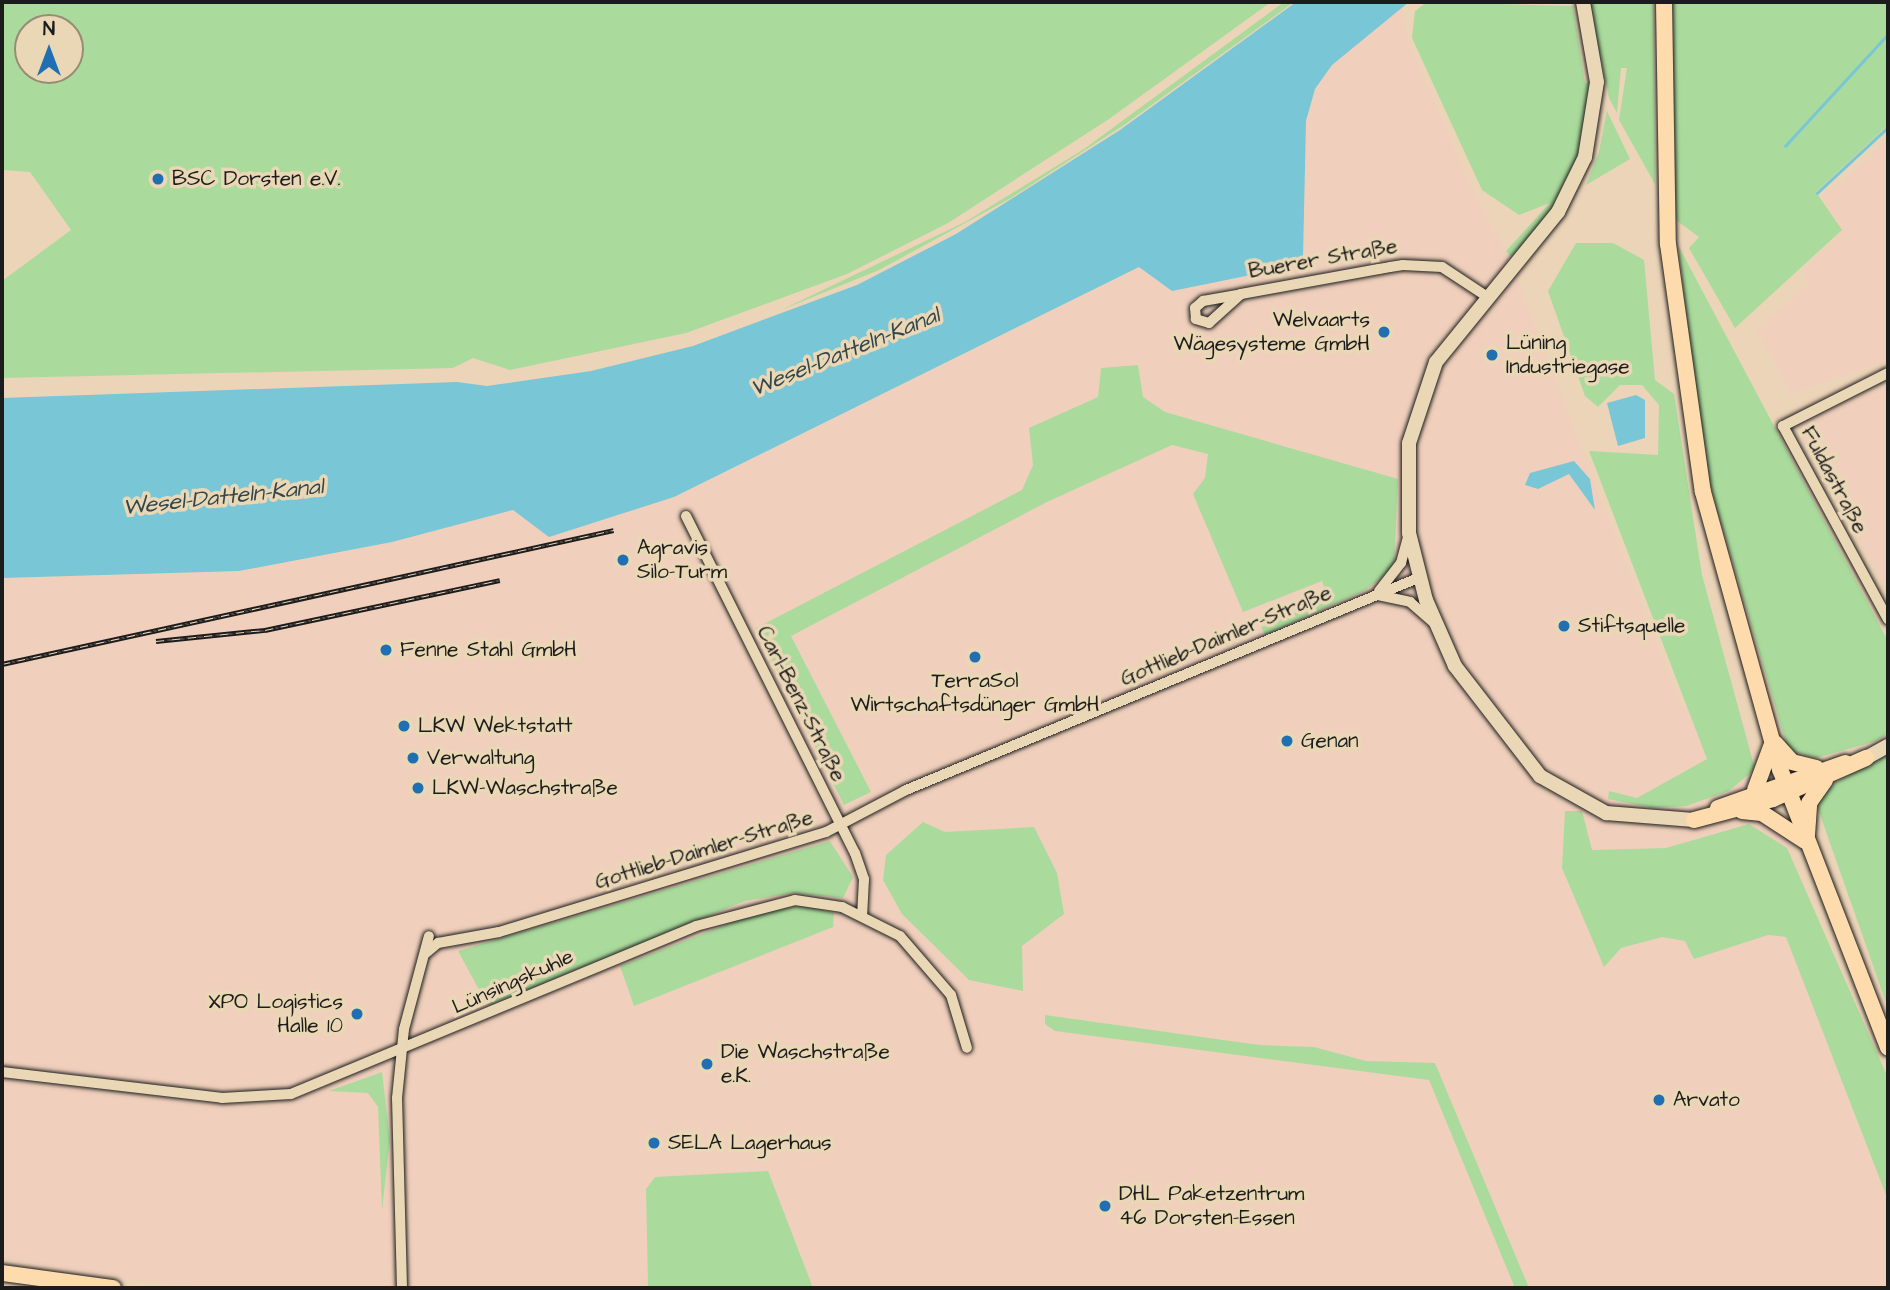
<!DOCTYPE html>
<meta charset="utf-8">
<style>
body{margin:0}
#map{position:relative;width:1890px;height:1290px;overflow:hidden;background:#ecd4b8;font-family:"Architects Daughter",sans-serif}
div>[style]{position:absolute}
.built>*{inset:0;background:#f0d0bc}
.green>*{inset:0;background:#aadb9c}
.water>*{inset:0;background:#79c6d7}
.stream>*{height:2.5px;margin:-1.25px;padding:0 1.25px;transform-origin:1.25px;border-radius:1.25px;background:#79c6d7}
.roads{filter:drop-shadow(0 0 2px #1c1c1c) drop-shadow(0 0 2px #1c1c1c)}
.street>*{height:10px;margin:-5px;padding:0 5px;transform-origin:5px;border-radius:5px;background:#e9d7b5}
.secondary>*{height:14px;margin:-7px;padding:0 7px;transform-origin:7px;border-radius:7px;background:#e9d7b5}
.primary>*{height:16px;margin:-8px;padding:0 8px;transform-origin:8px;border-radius:8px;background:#fedbac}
.rail>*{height:5px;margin-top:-2.5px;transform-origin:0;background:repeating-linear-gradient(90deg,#e9d7b5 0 8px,#1c1c1c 0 16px);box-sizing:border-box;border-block:2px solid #1c1c1c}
.dots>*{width:19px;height:19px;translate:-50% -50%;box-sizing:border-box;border:4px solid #e9d7b5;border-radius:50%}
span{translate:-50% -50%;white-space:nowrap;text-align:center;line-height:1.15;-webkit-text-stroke:7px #e9d7b5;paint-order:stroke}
.poi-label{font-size:21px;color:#1c1c1c}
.left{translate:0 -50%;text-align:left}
.right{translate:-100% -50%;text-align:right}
.street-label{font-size:21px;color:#1c1c1c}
.water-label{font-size:23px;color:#33464b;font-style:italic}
.frame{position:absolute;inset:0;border:4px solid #1c1c1c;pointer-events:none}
.north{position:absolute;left:14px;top:14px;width:70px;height:70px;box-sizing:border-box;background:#e9d7b5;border:2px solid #978c78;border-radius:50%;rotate:0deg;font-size:19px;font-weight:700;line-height:28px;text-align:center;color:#1c1c1c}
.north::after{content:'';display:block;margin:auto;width:24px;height:32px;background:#1f6fb2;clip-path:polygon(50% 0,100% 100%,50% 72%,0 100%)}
</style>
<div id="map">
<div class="built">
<i style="clip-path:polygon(1403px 6px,1406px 34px,1472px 189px,1506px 251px,1681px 705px,1739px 709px,1888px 1110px,1888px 1288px,207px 1288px,2px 1264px,2px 578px,239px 571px,392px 542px,487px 513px,674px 497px,1140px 267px,1306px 121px,1315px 89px,1332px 65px)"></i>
<i style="clip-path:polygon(1888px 140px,1888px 360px,1792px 394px,1756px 330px,1810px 282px,1802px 271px,1842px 230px,1822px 198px)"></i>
<i style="clip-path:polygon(1888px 379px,1888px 591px,1797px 427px)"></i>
</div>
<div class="green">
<i style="clip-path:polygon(evenodd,2px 2px,1271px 2px,1109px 119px,948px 223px,847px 274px,686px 333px,510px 370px,473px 358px,453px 368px,2px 378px,2px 281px,71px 230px,30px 172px,2px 170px,2px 2px,70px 28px,70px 70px,28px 70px,28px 28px,70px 28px)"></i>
<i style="clip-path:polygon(1284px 2px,1294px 2px,1124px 125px,1011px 198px,879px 270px,781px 310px,965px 222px,1084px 149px)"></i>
<i style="clip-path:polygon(1427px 2px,1573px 6px,1585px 83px,1591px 83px,1579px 160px,1556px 207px,1511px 257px,1506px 251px,1550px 203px,1519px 215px,1482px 190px,1412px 38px,1415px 11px)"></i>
<i style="clip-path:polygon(1590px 2px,1654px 2px,1655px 184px,1619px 120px,1627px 68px,1621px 68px,1617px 113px,1609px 98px)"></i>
<i style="clip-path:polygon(1672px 2px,1888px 2px,1888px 125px,1816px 192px,1842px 230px,1735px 328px,1689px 248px,1699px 237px,1676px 220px)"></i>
<i style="clip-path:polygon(1607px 111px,1630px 159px,1586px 185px,1599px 152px)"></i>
<i style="clip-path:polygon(1576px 243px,1613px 243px,1644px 260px,1655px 380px,1674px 394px,1702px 575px,1755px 769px,1729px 791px,1686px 806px,1652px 808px,1608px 799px,1609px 791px,1637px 798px,1707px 759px,1589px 451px,1658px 455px,1659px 405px,1642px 385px,1620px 385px,1598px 407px,1585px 396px,1548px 291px)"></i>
<i style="clip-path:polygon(1678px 245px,1888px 641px,1888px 734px,1873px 742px,1816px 758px,1788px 750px,1704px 464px)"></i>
<i style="clip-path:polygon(1138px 365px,1143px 397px,1165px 412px,1398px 479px,1394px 567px,1366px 590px,1265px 635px,1261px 627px,1329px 599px,1322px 581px,1243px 612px,1193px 494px,1205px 478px,1208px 454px,1172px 445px,1047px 502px,791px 636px,871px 792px,844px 805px,756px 628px,1022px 490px,1033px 465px,1029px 428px,1098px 397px,1101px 368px)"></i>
<i style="clip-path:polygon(1888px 753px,1888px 1008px,1818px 809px,1821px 795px,1837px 782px)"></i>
<i style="clip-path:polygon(1565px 811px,1582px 811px,1592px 850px,1666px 848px,1749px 824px,1787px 848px,1888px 1078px,1888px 1200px,1786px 937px,1768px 935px,1694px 959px,1685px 941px,1662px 937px,1621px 948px,1604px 967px,1562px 868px)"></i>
<i style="clip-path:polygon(923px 822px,945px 832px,1034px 827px,1057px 873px,1064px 914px,1022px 946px,1023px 991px,969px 980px,902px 914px,883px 880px,886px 855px)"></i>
<i style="clip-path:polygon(830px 841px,853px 877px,843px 898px,793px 893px,745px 901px,488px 1006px,458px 951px)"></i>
<i style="clip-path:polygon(806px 906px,834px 913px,833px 927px,634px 1006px,620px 966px,764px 910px)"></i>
<i style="clip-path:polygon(1045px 1015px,1259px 1045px,1314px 1047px,1366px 1061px,1435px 1063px,1529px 1288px,1515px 1288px,1429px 1080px,1055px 1031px,1045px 1024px)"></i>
<i style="clip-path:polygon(382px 1072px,390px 1140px,382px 1210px,378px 1107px,368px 1093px,329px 1091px)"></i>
<i style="clip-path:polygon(768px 1171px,813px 1288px,648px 1288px,646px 1189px,655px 1177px)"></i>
</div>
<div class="water">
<i style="clip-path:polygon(1296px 2px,1409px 2px,1332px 65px,1315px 89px,1306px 121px,1303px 258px,1286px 268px,1172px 291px,1139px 267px,674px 497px,549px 537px,513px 510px,392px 542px,239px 571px,2px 578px,2px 398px,457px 382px,487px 386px,591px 371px,693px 346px,857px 285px,956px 234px,1120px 130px)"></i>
<i style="clip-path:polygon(1636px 395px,1645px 400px,1645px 438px,1618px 446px,1607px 403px)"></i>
<i style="clip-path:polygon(1574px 461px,1590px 479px,1595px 510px,1569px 474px,1538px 489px,1525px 485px,1530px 473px)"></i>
</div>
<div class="stream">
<i style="left:1785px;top:146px;width:152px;rotate:-47.4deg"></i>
<i style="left:1817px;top:193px;width:97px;rotate:-42.9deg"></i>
</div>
<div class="roads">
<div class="street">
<i style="left:1241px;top:294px;width:43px;rotate:137.8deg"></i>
<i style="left:1209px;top:323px;width:14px;rotate:-163deg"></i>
<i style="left:1196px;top:319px;width:11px;rotate:-95deg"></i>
<i style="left:1195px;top:308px;width:11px;rotate:-41deg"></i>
<i style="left:1203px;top:301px;width:39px;rotate:-10deg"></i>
<i style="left:1241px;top:294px;width:140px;rotate:-10.3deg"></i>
<i style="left:1379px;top:269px;width:11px;rotate:-10deg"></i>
<i style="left:1390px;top:267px;width:13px;rotate:-9deg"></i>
<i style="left:1403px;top:265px;width:39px;rotate:3deg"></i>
<i style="left:1442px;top:267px;width:53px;rotate:33.4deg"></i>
<i style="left:1888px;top:373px;width:118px;rotate:153.2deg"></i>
<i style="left:1783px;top:426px;width:220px;rotate:61.5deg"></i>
<i style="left:686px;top:516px;width:377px;rotate:63.4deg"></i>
<i style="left:855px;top:853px;width:28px;rotate:71deg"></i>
<i style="left:864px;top:879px;width:35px;rotate:93deg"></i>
<i style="left:1379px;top:591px;width:36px;rotate:-52deg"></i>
<i style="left:1401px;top:563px;width:28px;rotate:-75deg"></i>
<i style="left:1378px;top:595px;width:33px;rotate:12deg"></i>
<i style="left:1410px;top:602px;width:32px;rotate:41deg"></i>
<i style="left:426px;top:953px;width:16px;rotate:-40deg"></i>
<i style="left:438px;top:943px;width:62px;rotate:-10.2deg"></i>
<i style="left:499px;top:932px;width:342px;rotate:-17deg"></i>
<i style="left:826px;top:832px;width:90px;rotate:-27.7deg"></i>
<i style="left:906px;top:790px;width:554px;rotate:-22.49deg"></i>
<i style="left:2px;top:1072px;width:222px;rotate:6.7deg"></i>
<i style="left:222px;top:1098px;width:69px;rotate:-3.3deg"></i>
<i style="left:291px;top:1094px;width:438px;rotate:-22.5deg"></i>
<i style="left:696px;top:926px;width:102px;rotate:-14.7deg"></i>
<i style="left:795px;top:900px;width:48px;rotate:8.5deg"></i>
<i style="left:842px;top:907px;width:65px;rotate:26.6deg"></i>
<i style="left:900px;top:936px;width:78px;rotate:49.2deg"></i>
<i style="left:951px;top:995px;width:55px;rotate:73.2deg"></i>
<i style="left:402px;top:1288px;width:190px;rotate:-91.5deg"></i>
<i style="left:397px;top:1098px;width:69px;rotate:-84.2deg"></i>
<i style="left:404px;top:1029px;width:96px;rotate:-75deg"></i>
</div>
<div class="secondary">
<i style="left:1583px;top:2px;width:81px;rotate:80.1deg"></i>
<i style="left:1597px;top:82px;width:76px;rotate:99.1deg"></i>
<i style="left:1585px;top:157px;width:61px;rotate:116.1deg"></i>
<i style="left:1558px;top:212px;width:193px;rotate:129.1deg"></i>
<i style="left:1436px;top:362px;width:85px;rotate:108.4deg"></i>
<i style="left:1409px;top:443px;width:90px;rotate:90deg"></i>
<i style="left:1409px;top:533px;width:69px;rotate:75.8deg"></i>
<i style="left:1426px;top:600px;width:72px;rotate:66.3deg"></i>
<i style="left:1455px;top:666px;width:139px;rotate:52.3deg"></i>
<i style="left:1540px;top:776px;width:76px;rotate:29.3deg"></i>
<i style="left:1606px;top:813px;width:88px;rotate:4.5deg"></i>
<i style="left:1866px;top:758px;width:25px;rotate:-29deg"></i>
</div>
<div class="primary">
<i style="left:1664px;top:2px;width:242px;rotate:89.1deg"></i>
<i style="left:1668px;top:244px;width:250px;rotate:82deg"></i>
<i style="left:1703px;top:492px;width:288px;rotate:74.5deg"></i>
<i style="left:1780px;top:769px;width:299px;rotate:68.8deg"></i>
<i style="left:1775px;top:743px;width:25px;rotate:48deg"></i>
<i style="left:1792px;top:762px;width:25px;rotate:14deg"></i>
<i style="left:1755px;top:790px;width:49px;rotate:-69.7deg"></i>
<i style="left:1718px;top:808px;width:135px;rotate:-19.5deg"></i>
<i style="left:1742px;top:811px;width:20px;rotate:6deg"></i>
<i style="left:1762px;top:813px;width:51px;rotate:33.1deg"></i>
<i style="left:1694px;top:820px;width:82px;rotate:-14.9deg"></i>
<i style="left:1773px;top:799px;width:102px;rotate:-23.8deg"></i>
<i style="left:1807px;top:835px;width:32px;rotate:-86deg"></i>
<i style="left:1809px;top:803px;width:28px;rotate:-55deg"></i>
<i style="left:2px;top:1273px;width:112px;rotate:7.7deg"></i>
</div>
</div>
<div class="rail">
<i style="left:156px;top:641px;width:110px;rotate:-5.8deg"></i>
<i style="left:265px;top:630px;width:240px;rotate:-12deg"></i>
<i style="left:2px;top:664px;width:626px;rotate:-12.35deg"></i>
<i style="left:2px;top:925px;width:1px"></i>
</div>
<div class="dots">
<i style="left:158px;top:179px;background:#1f6fb2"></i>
<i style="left:1384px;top:332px;background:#1f6fb2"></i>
<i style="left:1492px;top:355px;background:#1f6fb2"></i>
<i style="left:623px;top:560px;background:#1f6fb2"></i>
<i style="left:1564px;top:626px;background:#1f6fb2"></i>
<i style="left:386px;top:650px;background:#1f6fb2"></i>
<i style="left:975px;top:657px;background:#1f6fb2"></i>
<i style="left:404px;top:726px;background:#1f6fb2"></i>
<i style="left:1287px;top:741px;background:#1f6fb2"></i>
<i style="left:413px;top:758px;background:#1f6fb2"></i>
<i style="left:418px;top:788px;background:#1f6fb2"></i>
<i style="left:357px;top:1014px;background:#1f6fb2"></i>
<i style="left:707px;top:1064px;background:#1f6fb2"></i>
<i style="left:1659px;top:1100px;background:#1f6fb2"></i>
<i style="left:654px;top:1143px;background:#1f6fb2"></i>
<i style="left:1105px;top:1206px;background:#1f6fb2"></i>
</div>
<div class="poi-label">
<span class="left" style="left:172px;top:179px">BSC Dorsten e.V.</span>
<span class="right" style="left:1370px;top:332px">Welvaarts<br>Wägesysteme GmbH</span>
<span class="left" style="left:1506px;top:355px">Lüning<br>Industriegase</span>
<span class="left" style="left:637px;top:560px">Agravis<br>Silo-Turm</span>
<span class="left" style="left:1578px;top:626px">Stiftsquelle</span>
<span class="left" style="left:400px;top:650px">Fenne Stahl GmbH</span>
<span style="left:975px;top:693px">TerraSol<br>Wirtschaftsdünger GmbH</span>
<span class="left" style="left:418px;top:726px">LKW Wektstatt</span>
<span class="left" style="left:1301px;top:741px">Genan</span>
<span class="left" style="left:427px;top:758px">Verwaltung</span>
<span class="left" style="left:432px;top:788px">LKW-Waschstraße</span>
<span class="right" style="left:343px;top:1014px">XPO Logistics<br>Halle 10</span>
<span class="left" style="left:721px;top:1064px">Die Waschstraße<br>e.K.</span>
<span class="left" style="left:1673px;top:1100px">Arvato</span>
<span class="left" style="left:668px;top:1143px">SELA Lagerhaus</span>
<span class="left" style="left:1119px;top:1206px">DHL Paketzentrum<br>46 Dorsten-Essen</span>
</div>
<div class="street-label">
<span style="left:1323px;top:259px;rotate:-10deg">Buerer Straße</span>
<span style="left:1834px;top:480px;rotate:62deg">Fuldastraße</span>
<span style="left:1226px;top:636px;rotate:-23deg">Gottlieb-Daimler-Straße</span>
<span style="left:801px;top:704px;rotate:63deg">Carl-Benz-Straße</span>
<span style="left:704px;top:850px;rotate:-17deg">Gottlieb-Daimler-Straße</span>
<span style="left:513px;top:982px;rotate:-24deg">Lünsingskuhle</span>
</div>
<div class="water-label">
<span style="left:845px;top:352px;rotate:-22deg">Wesel-Datteln-Kanal</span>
<span style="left:223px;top:497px;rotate:-6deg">Wesel-Datteln-Kanal</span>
</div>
<div class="frame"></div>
<div class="north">N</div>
</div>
